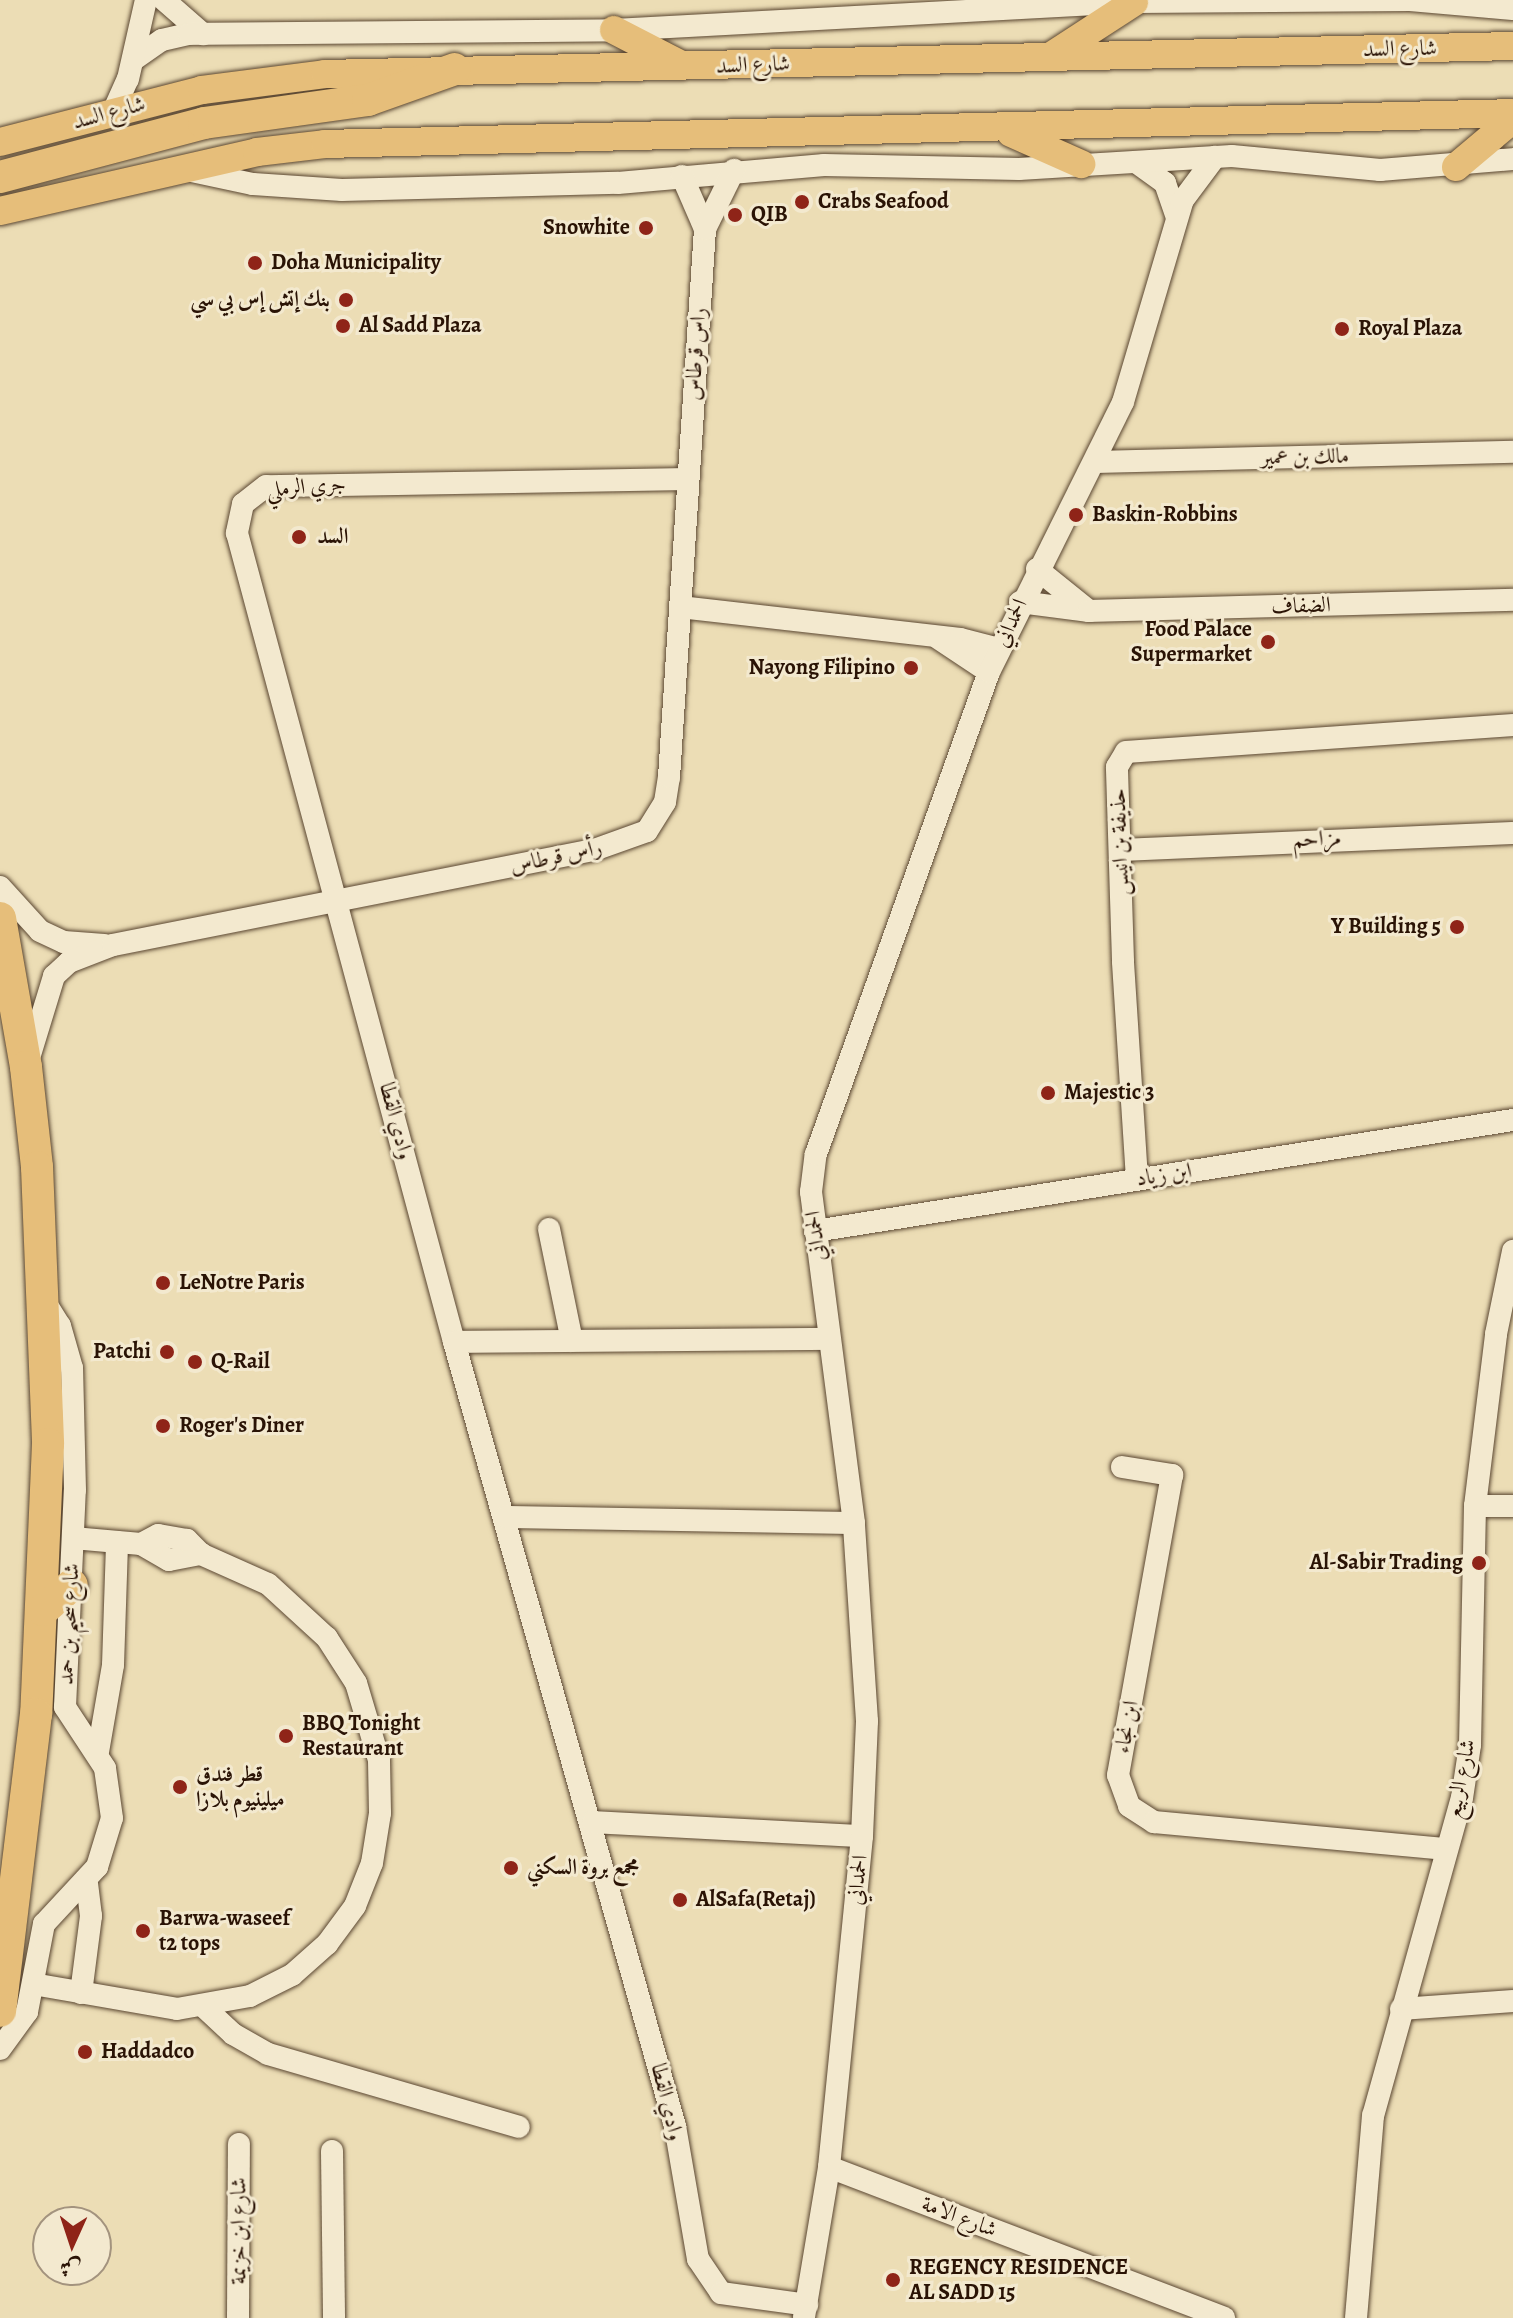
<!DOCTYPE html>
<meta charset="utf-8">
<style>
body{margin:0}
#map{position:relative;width:1513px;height:2318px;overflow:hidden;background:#ecddb5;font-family:Alegreya,Amiri,serif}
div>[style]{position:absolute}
.roads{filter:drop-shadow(0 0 2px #5a4631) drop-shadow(0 0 2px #5a4631)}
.minor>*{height:22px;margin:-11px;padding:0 11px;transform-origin:11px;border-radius:11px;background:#f3e9cf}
.major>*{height:28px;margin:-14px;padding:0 14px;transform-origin:14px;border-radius:14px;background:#e6be7a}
.highway>*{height:32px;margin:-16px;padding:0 16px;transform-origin:16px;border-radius:16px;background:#e6be7a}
.dots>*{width:22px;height:22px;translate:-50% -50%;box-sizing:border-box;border:4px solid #f3e9cf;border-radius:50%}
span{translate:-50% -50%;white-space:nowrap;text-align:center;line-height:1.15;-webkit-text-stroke:6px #f3e9cf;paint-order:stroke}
.street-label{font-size:22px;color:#2a1305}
.poi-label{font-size:22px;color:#2a1305;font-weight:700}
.left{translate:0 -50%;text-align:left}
.right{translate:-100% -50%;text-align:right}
.north{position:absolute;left:32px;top:2206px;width:80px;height:80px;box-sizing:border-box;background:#f3e9cf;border:2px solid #a3937e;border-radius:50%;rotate:183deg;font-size:22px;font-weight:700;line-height:32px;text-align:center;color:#2a1305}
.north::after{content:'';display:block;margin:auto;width:28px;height:36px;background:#8f2418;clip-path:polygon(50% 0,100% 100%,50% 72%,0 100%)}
</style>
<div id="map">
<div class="roads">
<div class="minor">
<i style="left:164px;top:0;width:52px;rotate:41.1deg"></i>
<i style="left:133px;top:60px;width:35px;rotate:-35deg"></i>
<i style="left:162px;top:40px;width:28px;rotate:-13deg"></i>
<i style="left:189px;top:34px;width:425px;rotate:-0.5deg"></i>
<i style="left:614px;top:30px;width:521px;rotate:-3.08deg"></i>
<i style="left:1134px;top:2px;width:276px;rotate:-0.4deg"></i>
<i style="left:1410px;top:0;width:103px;rotate:5deg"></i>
<i style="left:113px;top:112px;width:36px;rotate:-66deg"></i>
<i style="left:128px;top:79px;width:81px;rotate:-77.2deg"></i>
<i style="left:1136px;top:162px;width:36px;rotate:36deg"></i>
<i style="left:1165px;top:183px;width:36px;rotate:71deg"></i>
<i style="left:187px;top:170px;width:67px;rotate:12deg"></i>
<i style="left:253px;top:184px;width:89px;rotate:3.9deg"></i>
<i style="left:342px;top:190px;width:276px;rotate:-1.5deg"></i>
<i style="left:618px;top:183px;width:207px;rotate:-5deg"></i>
<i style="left:824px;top:165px;width:195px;rotate:1.2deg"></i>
<i style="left:1019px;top:169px;width:213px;rotate:-3.5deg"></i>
<i style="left:1232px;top:156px;width:149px;rotate:5.4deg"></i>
<i style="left:1380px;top:170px;width:133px;rotate:-4.7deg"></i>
<i style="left:682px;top:176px;width:58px;rotate:66.5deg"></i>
<i style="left:1096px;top:462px;width:417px;rotate:-1.4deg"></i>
<i style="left:688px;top:479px;width:422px;rotate:179deg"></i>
<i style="left:266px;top:486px;width:29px;rotate:142deg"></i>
<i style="left:243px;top:504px;width:30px;rotate:102deg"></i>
<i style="left:237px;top:533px;width:838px;rotate:74.98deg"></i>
<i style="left:454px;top:1342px;width:815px;rotate:74.26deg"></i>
<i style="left:675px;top:2126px;width:135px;rotate:80.2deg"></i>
<i style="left:698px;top:2259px;width:41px;rotate:55.9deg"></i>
<i style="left:721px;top:2293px;width:87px;rotate:7.9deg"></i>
<i style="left:1037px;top:569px;width:67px;rotate:38.9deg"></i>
<i style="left:1020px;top:602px;width:70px;rotate:7.4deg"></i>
<i style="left:1089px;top:611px;width:424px;rotate:-1.5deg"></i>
<i style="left:680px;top:607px;width:282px;rotate:6.5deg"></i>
<i style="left:960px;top:639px;width:40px;rotate:14.4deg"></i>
<i style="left:938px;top:638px;width:61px;rotate:33.7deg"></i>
<i style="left:1121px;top:850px;width:392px;rotate:-2.5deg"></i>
<i style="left:0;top:887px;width:59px;rotate:47.7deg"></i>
<i style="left:40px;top:931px;width:26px;rotate:25deg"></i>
<i style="left:64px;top:942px;width:40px;rotate:4.3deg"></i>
<i style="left:29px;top:1058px;width:86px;rotate:-73deg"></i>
<i style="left:54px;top:976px;width:21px;rotate:-43deg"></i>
<i style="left:69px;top:962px;width:47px;rotate:-21.1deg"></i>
<i style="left:113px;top:945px;width:490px;rotate:-11.2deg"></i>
<i style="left:594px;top:850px;width:56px;rotate:-19.7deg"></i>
<i style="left:647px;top:831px;width:34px;rotate:-58deg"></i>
<i style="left:665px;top:802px;width:25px;rotate:-81deg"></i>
<i style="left:669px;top:777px;width:549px;rotate:-86.24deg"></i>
<i style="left:705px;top:229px;width:66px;rotate:-63.8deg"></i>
<i style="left:1137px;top:1179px;width:218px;rotate:-93.7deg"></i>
<i style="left:1123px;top:961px;width:194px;rotate:-91.8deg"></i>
<i style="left:1117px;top:767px;width:17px;rotate:-59deg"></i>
<i style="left:1126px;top:752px;width:388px;rotate:-4deg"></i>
<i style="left:549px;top:1229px;width:114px;rotate:78.4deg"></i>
<i style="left:815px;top:1231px;width:707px;rotate:-9.04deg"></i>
<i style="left:454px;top:1342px;width:375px;rotate:-0.5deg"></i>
<i style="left:1122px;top:1467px;width:51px;rotate:9.1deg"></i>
<i style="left:1172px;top:1475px;width:305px;rotate:100.2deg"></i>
<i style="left:1118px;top:1775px;width:33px;rotate:70deg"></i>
<i style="left:1129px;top:1806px;width:30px;rotate:33deg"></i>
<i style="left:1154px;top:1822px;width:291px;rotate:5.3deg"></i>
<i style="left:1475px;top:1506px;width:38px"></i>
<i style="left:506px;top:1517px;width:348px;rotate:1deg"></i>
<i style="left:73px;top:1538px;width:68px;rotate:5deg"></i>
<i style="left:141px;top:1544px;width:32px;rotate:30deg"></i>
<i style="left:169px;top:1560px;width:33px;rotate:-11deg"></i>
<i style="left:98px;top:1752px;width:88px;rotate:-80.2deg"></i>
<i style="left:113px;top:1665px;width:123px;rotate:-88.1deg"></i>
<i style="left:593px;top:1822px;width:269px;rotate:3deg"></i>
<i style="left:33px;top:1984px;width:146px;rotate:9.8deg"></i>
<i style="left:177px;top:2009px;width:74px;rotate:-10.1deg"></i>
<i style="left:250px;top:1996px;width:47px;rotate:-26.6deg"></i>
<i style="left:292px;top:1975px;width:47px;rotate:-41.5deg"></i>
<i style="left:327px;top:1944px;width:47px;rotate:-53.6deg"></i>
<i style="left:355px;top:1906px;width:46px;rotate:-68.4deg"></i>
<i style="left:372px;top:1863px;width:51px;rotate:-80.9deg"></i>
<i style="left:380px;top:1813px;width:53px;rotate:-91.1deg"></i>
<i style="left:379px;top:1760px;width:80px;rotate:-106.6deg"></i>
<i style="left:356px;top:1683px;width:54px;rotate:-122.8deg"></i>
<i style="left:327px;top:1638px;width:80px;rotate:-137.5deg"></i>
<i style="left:268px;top:1584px;width:73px;rotate:-155.9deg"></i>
<i style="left:201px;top:1554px;width:20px;rotate:-135deg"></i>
<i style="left:187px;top:1540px;width:29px;rotate:-170deg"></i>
<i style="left:158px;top:1535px;width:19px;rotate:152deg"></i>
<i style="left:81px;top:1993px;width:78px;rotate:-82.6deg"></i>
<i style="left:91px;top:1916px;width:35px;rotate:-97deg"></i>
<i style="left:204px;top:2007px;width:40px;rotate:43deg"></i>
<i style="left:233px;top:2034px;width:40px;rotate:29.7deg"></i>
<i style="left:268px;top:2054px;width:261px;rotate:16.2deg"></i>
<i style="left:1401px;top:2009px;width:112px;rotate:-4.1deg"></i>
<i style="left:0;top:2049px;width:46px;rotate:-53.9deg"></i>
<i style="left:27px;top:2012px;width:90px;rotate:-79.1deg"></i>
<i style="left:44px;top:1924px;width:78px;rotate:-47.1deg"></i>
<i style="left:97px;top:1867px;width:51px;rotate:-73deg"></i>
<i style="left:112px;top:1818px;width:50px;rotate:-98deg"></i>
<i style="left:105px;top:1768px;width:73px;rotate:-123.3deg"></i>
<i style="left:65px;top:1707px;width:217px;rotate:-87.4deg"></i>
<i style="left:75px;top:1490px;width:122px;rotate:-91.4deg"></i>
<i style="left:72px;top:1368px;width:44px;rotate:-105.9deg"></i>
<i style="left:60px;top:1326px;width:28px;rotate:-122deg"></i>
<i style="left:332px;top:2151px;width:167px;rotate:89.3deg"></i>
<i style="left:829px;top:2167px;width:423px;rotate:20.9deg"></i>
<i style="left:804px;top:2317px;width:152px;rotate:-80.5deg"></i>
<i style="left:829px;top:2167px;width:333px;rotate:-84.3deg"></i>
<i style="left:862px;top:1836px;width:115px;rotate:-87.5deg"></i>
<i style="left:867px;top:1721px;width:198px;rotate:-93.8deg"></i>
<i style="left:854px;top:1523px;width:334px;rotate:-97.4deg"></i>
<i style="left:811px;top:1192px;width:38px;rotate:-83deg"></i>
<i style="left:816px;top:1154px;width:512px;rotate:-70.26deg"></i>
<i style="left:989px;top:672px;width:301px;rotate:-63.6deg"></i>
<i style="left:1123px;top:402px;width:211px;rotate:-73.5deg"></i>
<i style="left:1183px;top:200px;width:54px;rotate:-53.3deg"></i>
<i style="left:238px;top:2318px;width:174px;rotate:-89.7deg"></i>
<i style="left:1356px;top:2318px;width:203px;rotate:-85.2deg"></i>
<i style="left:1373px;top:2116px;width:330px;rotate:-74.4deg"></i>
<i style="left:1462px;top:1798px;width:54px;rotate:-81.4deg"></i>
<i style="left:1470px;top:1745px;width:239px;rotate:-88.8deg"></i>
<i style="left:1475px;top:1506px;width:173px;rotate:-83deg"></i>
<i style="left:1496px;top:1334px;width:85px;rotate:-78.4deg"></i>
</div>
<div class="major">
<i style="left:614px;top:30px;width:74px;rotate:27.3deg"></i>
<i style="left:1051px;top:56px;width:99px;rotate:-33deg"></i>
<i style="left:1011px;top:133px;width:77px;rotate:23.9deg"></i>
<i style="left:0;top:142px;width:209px;rotate:-14.4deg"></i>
<i style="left:202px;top:90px;width:124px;rotate:-7.4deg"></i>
<i style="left:325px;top:74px;width:1188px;rotate:-1.35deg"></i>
<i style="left:1456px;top:167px;width:75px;rotate:-40.1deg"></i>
<i style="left:0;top:211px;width:264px;rotate:-12.9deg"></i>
<i style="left:257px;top:152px;width:68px;rotate:-6.7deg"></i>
<i style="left:325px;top:144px;width:1188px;rotate:-1.49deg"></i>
</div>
<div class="highway">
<i style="left:0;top:177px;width:211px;rotate:-14.8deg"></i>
<i style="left:204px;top:123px;width:166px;rotate:-8deg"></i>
<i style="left:368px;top:100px;width:92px;rotate:-19.6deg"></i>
<i style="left:0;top:918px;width:151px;rotate:80.1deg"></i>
<i style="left:26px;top:1067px;width:101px;rotate:83.7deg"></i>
<i style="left:37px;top:1167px;width:277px;rotate:87.7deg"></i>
<i style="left:48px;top:1444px;width:270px;rotate:92.5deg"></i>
<i style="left:36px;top:1714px;width:299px;rotate:96.9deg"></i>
<i style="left:43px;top:1610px;width:38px;rotate:-41deg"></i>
</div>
</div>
<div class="dots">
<i style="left:802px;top:202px;background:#8f2418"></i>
<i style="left:735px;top:215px;background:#8f2418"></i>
<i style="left:646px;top:228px;background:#8f2418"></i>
<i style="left:255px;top:263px;background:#8f2418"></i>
<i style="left:346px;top:300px;background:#8f2418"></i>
<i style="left:343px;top:326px;background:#8f2418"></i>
<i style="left:1342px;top:329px;background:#8f2418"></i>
<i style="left:1076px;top:515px;background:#8f2418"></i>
<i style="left:299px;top:537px;background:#8f2418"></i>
<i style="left:1268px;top:642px;background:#8f2418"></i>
<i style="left:911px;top:668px;background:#8f2418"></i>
<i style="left:1457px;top:927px;background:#8f2418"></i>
<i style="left:1048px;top:1093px;background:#8f2418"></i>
<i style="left:163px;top:1283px;background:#8f2418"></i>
<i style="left:167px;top:1352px;background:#8f2418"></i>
<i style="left:195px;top:1362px;background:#8f2418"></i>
<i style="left:163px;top:1426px;background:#8f2418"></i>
<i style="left:1479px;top:1563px;background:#8f2418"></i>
<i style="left:286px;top:1736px;background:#8f2418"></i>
<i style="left:180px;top:1787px;background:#8f2418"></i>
<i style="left:511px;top:1868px;background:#8f2418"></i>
<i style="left:680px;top:1900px;background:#8f2418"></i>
<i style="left:143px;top:1931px;background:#8f2418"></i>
<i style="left:85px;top:2052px;background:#8f2418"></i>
<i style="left:893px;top:2280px;background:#8f2418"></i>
</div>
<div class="street-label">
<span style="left:1400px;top:49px;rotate:-1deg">شارع السد</span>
<span style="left:753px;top:65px;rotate:-2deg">شارع السد</span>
<span style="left:109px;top:113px;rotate:-15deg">شارع السد</span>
<span style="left:696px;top:354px;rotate:-86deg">راس قرطاس</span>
<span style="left:1305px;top:457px;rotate:-1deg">مالك بن عمير</span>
<span style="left:306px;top:487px;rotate:-5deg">جري الرملي</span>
<span style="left:1301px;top:606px;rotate:-2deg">الضفاف</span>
<span style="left:1011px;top:623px;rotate:-65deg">الحمداني</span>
<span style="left:1317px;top:839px;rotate:-2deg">مزاحم</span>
<span style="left:1120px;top:842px;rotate:-92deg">حذيفة بن انيس</span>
<span style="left:556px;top:857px;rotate:-12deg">رأس قرطاس</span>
<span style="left:396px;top:1121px;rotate:75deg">وادي القطا</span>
<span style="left:1164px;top:1175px;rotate:-9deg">ابن زياد</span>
<span style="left:816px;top:1236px;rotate:-97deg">الحمداني</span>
<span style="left:69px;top:1624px;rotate:-87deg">شارع سحيم بن حمد</span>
<span style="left:1127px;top:1727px;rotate:-80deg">ابن نجاء</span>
<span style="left:1461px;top:1779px;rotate:-79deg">شارع الربيع</span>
<span style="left:858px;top:1880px;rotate:-84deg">الحمداني</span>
<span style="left:667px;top:2102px;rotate:76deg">وادي القطا</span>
<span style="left:959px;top:2217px;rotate:21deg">شارع الامة</span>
<span style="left:239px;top:2231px;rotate:-90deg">شارع ابن خزيمة</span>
</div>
<div class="poi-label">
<span class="left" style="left:818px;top:202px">Crabs Seafood</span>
<span class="left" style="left:751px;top:215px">QIB</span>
<span class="right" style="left:630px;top:228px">Snowhite</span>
<span class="left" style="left:271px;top:263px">Doha Municipality</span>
<span class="right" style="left:330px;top:300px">بنك إتش إس بي سي</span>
<span class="left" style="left:359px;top:326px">Al Sadd Plaza</span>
<span class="left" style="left:1358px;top:329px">Royal Plaza</span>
<span class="left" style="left:1092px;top:515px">Baskin-Robbins</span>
<span class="left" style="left:317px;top:537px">السد</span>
<span class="right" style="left:1252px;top:642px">Food Palace<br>Supermarket</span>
<span class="right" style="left:895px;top:668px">Nayong Filipino</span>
<span class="right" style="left:1441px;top:927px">Y Building 5</span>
<span class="left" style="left:1064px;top:1093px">Majestic 3</span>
<span class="left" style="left:179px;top:1283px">LeNotre Paris</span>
<span class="right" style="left:151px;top:1352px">Patchi</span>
<span class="left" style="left:211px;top:1362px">Q-Rail</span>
<span class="left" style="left:179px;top:1426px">Roger's Diner</span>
<span class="right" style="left:1463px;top:1563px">Al-Sabir Trading</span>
<span class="left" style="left:302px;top:1736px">BBQ Tonight<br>Restaurant</span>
<span class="left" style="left:196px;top:1787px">قطر فندق<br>ميلينيوم بلازا</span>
<span class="left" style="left:527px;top:1868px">مجمع بروة السكني</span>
<span class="left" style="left:696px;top:1900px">AlSafa(Retaj)</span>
<span class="left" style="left:159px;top:1931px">Barwa-waseef<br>t2 tops</span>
<span class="left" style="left:101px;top:2052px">Haddadco</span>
<span class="left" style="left:909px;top:2280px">REGENCY RESIDENCE<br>AL SADD 15</span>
</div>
<div class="north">ش</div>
</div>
